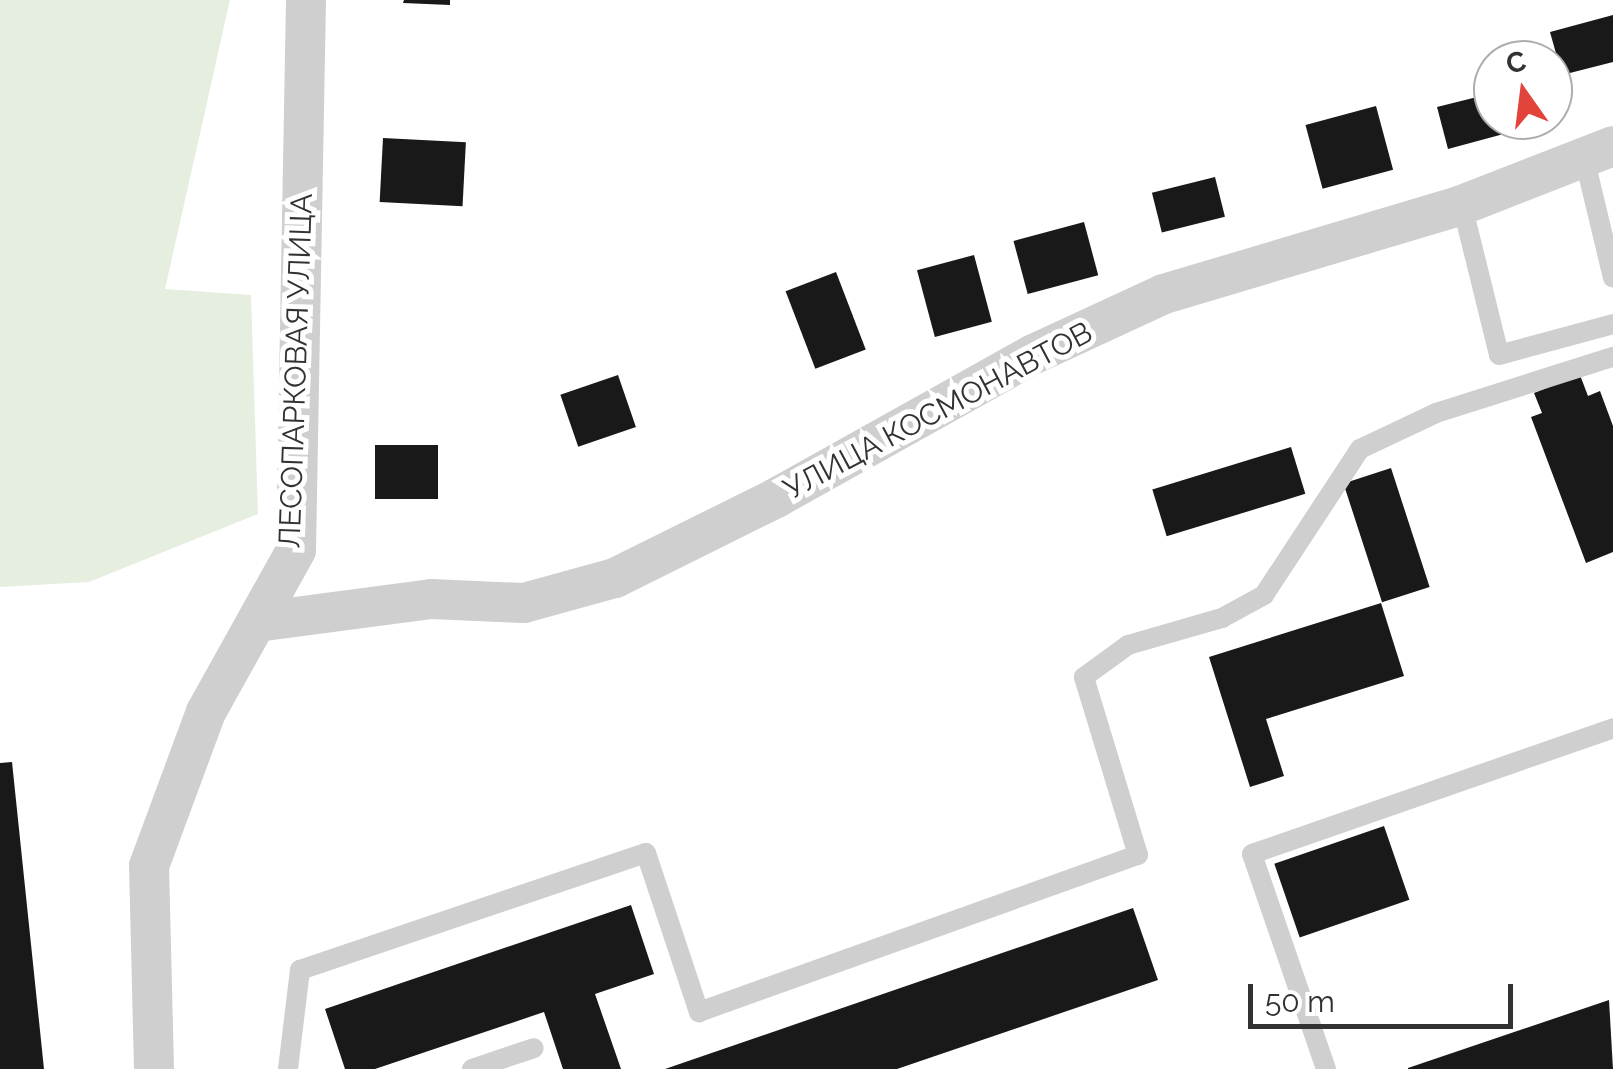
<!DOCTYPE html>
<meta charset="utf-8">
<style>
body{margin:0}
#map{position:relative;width:1613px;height:1069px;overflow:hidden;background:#fff;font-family:Raleway,sans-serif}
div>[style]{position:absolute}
.green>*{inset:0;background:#e6eee0}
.building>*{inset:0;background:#191919;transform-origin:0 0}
.service>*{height:20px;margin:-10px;padding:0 10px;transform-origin:10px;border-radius:10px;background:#cfcfcf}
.minor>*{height:40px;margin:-20px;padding:0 20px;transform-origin:20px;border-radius:20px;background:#cfcfcf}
span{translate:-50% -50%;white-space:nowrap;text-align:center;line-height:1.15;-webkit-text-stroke:10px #fff;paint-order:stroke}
.street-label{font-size:30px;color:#323232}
.north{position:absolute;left:1473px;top:40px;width:100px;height:100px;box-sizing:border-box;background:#fff;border:2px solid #adadad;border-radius:50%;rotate:346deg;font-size:28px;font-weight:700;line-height:40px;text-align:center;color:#323232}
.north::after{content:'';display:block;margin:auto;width:35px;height:45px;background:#e2433a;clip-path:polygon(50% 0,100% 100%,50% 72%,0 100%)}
.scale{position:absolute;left:1248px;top:984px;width:265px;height:45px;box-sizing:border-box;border:5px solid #323232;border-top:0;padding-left:12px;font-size:30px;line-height:35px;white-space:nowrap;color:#323232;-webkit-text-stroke:8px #fff;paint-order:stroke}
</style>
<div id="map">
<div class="green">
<i style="clip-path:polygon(0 0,230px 0,165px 289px,251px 295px,258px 514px,89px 582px,0 587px)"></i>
</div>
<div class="building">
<i style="clip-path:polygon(404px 0,450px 0,450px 5px,403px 3px)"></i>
<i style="clip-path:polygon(1613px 15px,1613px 62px,1562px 75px,1550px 32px)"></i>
<i style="clip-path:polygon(1493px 93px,1493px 120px,1508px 120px,1511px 132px,1448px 149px,1437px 107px)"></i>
<i style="left:1376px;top:106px;width:66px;height:73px;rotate:75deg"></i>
<i style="left:383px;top:138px;width:83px;height:64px;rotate:3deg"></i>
<i style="left:1215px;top:177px;width:41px;height:65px;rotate:76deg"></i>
<i style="left:1084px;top:222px;width:55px;height:73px;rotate:75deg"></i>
<i style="left:974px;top:255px;width:69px;height:59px;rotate:75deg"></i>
<i style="left:836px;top:272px;width:83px;height:54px;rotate:69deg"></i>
<i style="left:618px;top:375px;width:55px;height:61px;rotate:71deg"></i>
<i style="clip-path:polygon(1580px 375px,1588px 396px,1600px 391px,1613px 426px,1613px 552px,1586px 563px,1531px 417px,1542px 413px,1534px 393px)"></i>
<i style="left:438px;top:445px;width:54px;height:63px;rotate:90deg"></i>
<i style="left:1291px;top:447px;width:49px;height:145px;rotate:73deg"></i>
<i style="left:1391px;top:468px;width:125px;height:50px;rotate:72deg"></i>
<i style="clip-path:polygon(1381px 603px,1404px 676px,1266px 719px,1284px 776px,1250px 787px,1209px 657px)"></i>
<i style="clip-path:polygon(12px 762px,44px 1069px,0 1069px,0 763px)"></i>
<i style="left:1384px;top:826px;width:78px;height:116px;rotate:71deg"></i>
<i style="clip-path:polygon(631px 905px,654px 974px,595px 994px,621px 1069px,563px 1069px,544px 1012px,375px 1069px,345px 1069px,325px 1009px)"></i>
<i style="clip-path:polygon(1133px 908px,1158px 980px,897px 1069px,665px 1069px)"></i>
<i style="clip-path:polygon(1609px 1000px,1613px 1069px,1408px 1069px,1408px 1068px)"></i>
</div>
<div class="service">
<i style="left:1584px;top:157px;width:124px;rotate:76.5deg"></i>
<i style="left:1462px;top:205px;width:154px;rotate:76.1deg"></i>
<i style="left:1499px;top:355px;width:118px;rotate:-15.2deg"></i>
<i style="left:288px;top:1069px;width:100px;rotate:-83.1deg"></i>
<i style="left:300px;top:970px;width:365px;rotate:-18.7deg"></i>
<i style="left:646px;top:853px;width:168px;rotate:71.6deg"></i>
<i style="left:699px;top:1012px;width:466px;rotate:-19.7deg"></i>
<i style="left:1138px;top:855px;width:186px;rotate:-106.9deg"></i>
<i style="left:1084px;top:677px;width:54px;rotate:-36deg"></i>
<i style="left:1128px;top:645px;width:98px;rotate:-16deg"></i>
<i style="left:1222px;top:618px;width:48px;rotate:-28.7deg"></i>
<i style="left:1264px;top:595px;width:175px;rotate:-56.7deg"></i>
<i style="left:1360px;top:449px;width:84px;rotate:-25.3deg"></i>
<i style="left:1436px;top:413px;width:186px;rotate:-17.6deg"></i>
<i style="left:472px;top:1069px;width:65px;rotate:-18.7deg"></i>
<i style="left:1326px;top:1069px;width:227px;rotate:-109deg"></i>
<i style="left:1252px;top:854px;width:382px;rotate:-19.2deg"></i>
</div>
<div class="minor">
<i style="left:257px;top:622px;width:176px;rotate:-7.5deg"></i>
<i style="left:431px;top:599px;width:93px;rotate:2.5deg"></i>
<i style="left:524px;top:603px;width:94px;rotate:-15.4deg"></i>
<i style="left:615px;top:578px;width:180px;rotate:-26.4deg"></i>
<i style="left:776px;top:498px;width:295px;rotate:-29.2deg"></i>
<i style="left:1034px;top:354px;width:143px;rotate:-24.8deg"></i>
<i style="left:1164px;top:294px;width:311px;rotate:-16.6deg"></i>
<i style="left:1462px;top:205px;width:162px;rotate:-21.3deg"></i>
<i style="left:154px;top:1069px;width:203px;rotate:-91.4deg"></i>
<i style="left:149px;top:866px;width:164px;rotate:-69.7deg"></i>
<i style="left:206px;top:712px;width:185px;rotate:-60.9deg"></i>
<i style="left:296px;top:550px;width:550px;rotate:-88.96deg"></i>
</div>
<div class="street-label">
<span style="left:296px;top:371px;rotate:-88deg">ЛЕСОПАРКОВАЯ УЛИЦА</span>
<span style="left:938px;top:411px;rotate:-28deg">УЛИЦА КОСМОНАВТОВ</span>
</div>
<div class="north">С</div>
<div class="scale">50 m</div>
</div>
